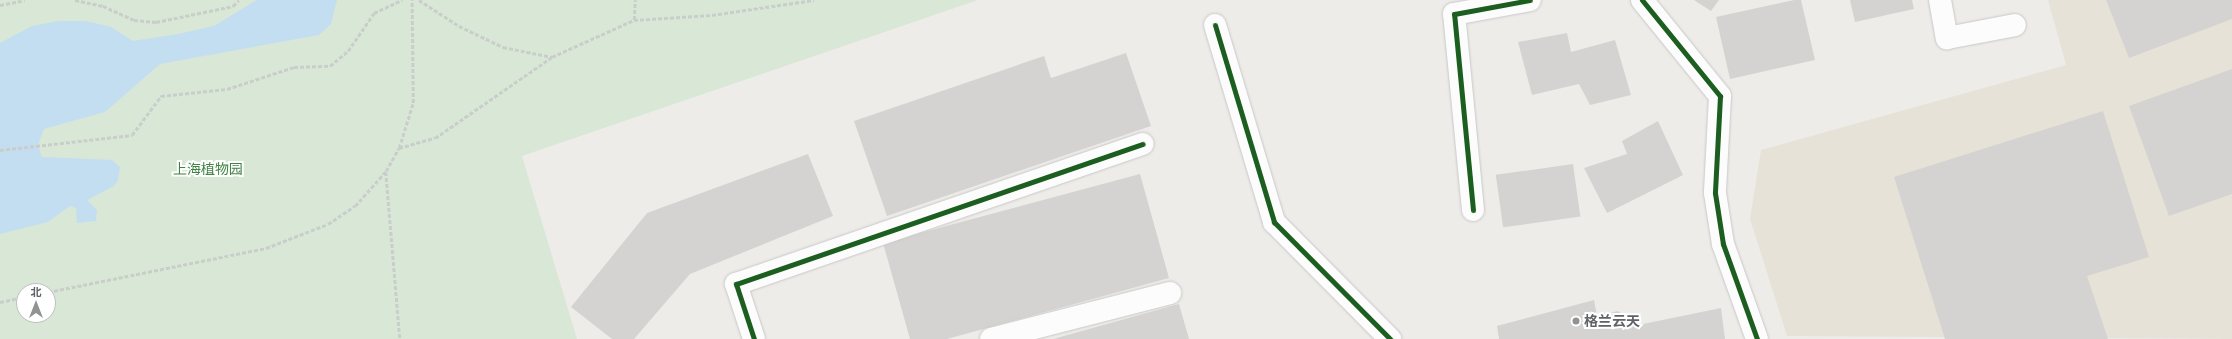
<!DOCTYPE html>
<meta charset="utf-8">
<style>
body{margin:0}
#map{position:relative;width:2232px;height:339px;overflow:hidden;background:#eeece9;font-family:Commissioner,"Noto Sans SC",sans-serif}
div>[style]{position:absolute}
.commercial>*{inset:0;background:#e6e2d8}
.green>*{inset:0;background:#d9e7d6}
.water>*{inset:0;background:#c3def1}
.building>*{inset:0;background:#d5d3d2;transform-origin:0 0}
.path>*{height:2.5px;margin-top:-1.25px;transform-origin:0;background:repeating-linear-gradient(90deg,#cacecb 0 4px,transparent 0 6px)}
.roads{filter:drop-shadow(0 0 1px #c8c8c8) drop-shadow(0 0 1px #c8c8c8)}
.minor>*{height:22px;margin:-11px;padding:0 11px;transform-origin:11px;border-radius:11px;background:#fcfcfc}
.cycleway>*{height:5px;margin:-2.5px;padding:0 2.5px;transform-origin:2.5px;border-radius:2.5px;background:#1b5e20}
.dots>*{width:11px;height:11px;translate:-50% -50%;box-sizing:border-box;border:2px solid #fff;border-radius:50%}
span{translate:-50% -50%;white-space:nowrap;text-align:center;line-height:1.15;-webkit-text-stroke:4px #fff;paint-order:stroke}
.park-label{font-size:14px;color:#418344}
.poi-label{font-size:14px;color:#5f6266;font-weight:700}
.left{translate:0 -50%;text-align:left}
.north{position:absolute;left:16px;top:283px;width:40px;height:40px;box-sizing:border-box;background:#fff;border:1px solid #bfc0c2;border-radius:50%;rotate:0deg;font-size:11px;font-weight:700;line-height:16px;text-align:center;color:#5f6266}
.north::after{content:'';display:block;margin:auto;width:14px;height:18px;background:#919294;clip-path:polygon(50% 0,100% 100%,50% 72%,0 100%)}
</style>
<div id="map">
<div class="commercial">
<i style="clip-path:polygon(2048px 0,2232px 0,2232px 339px,1787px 336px,1750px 219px,1761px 150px,2066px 65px)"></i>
</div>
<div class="green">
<i style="clip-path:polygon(evenodd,0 0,978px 0,522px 156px,577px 339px,0 339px,0 0,24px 291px,48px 291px,48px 315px,24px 315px,24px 291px)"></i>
</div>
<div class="water">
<i style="clip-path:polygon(257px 0,337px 0,331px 24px,319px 35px,160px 64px,105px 112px,44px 129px,38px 145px,42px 157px,112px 160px,120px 167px,118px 180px,114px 186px,87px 200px,97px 210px,96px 221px,77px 223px,76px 208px,70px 206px,48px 222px,0 234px,0 43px,32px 26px,58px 21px,86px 21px,111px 27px,133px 41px,178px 34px,214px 26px)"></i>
</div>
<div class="building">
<i style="clip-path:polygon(1694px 0,1719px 0,1711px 11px)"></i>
<i style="clip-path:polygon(1794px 0,1801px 0,1815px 60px,1730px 79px,1716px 17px)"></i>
<i style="clip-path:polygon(1850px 0,1912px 0,1914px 9px,1855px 22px)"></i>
<i style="clip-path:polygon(2106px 0,2232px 0,2232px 19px,2129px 58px)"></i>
<i style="clip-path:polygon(1567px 33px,1571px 52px,1615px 40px,1631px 95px,1590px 105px,1579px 84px,1532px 95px,1518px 42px)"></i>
<i style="clip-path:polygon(1126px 53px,1151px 126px,887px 216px,854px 121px,1044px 56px,1051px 78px)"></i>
<i style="clip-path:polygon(2232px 69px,2232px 194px,2169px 216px,2129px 106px)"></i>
<i style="clip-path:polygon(2103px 111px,2149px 257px,2087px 276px,2108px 339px,1945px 339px,1894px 177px)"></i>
<i style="clip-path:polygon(1658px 121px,1683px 175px,1607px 213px,1584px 168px,1627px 154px,1622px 141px)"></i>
<i style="clip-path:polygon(808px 154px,833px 216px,690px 274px,634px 339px,612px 339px,571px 307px,647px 213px)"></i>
<i style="left:1573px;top:164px;width:53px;height:78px;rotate:82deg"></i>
<i style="clip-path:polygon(1140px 174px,1169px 278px,947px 339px,910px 339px,883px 243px)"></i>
<i style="clip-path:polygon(1594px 300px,1597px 316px,1618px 311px,1638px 325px,1721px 308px,1725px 339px,1499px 339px,1497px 326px)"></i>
<i style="clip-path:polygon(1179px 304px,1189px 339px,1053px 339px)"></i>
</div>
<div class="path">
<i style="left:75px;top:0;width:29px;rotate:12deg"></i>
<i style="left:103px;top:6px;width:34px;rotate:24deg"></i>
<i style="left:134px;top:20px;width:22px;rotate:5deg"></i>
<i style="left:156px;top:22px;width:79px;rotate:-11.7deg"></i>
<i style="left:233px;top:6px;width:8px;rotate:-45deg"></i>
<i style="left:419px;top:0;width:48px;rotate:33deg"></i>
<i style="left:459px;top:26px;width:49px;rotate:25.5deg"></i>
<i style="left:503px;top:47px;width:50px;rotate:11.5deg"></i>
<i style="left:0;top:5px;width:25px;rotate:-11deg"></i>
<i style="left:634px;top:20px;width:20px;rotate:-87deg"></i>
<i style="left:399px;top:148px;width:37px;rotate:-16deg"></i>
<i style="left:435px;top:138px;width:142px;rotate:-34.7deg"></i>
<i style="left:552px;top:57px;width:90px;rotate:-24.3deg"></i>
<i style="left:634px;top:20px;width:78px;rotate:-3.7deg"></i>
<i style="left:712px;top:15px;width:103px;rotate:-8.4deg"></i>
<i style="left:0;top:150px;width:133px;rotate:-6.5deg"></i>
<i style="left:132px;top:135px;width:49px;rotate:-53.4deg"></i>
<i style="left:161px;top:96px;width:66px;rotate:-6.1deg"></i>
<i style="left:227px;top:89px;width:71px;rotate:-18.2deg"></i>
<i style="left:294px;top:67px;width:36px;rotate:-2deg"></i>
<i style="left:330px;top:66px;width:23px;rotate:-40deg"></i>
<i style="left:348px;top:51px;width:46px;rotate:-55.6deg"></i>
<i style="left:374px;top:13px;width:31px;rotate:-25deg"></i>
<i style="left:386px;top:172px;width:168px;rotate:85.2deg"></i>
<i style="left:48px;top:292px;width:222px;rotate:-11.4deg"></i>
<i style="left:266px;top:248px;width:66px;rotate:-21.2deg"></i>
<i style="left:328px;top:224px;width:32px;rotate:-34deg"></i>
<i style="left:355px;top:206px;width:47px;rotate:-48.5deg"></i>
<i style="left:386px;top:171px;width:26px;rotate:-61deg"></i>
<i style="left:399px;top:148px;width:47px;rotate:-72.7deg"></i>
<i style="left:413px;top:103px;width:103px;rotate:-90.6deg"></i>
<i style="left:0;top:302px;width:25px;rotate:-12deg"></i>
</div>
<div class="roads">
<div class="minor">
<i style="left:1642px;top:0;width:124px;rotate:50.9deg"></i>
<i style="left:1720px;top:96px;width:97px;rotate:93deg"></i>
<i style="left:1715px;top:193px;width:52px;rotate:81.1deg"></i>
<i style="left:1723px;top:244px;width:101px;rotate:70.3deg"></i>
<i style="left:1940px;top:0;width:39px;rotate:80deg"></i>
<i style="left:1947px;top:38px;width:69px;rotate:-10.8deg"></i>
<i style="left:1215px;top:25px;width:206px;rotate:73.3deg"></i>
<i style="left:1274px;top:222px;width:165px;rotate:45.2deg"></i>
<i style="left:1473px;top:210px;width:197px;rotate:-95.5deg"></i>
<i style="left:1454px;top:14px;width:77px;rotate:-10.4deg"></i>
<i style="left:754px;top:339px;width:58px;rotate:-108.1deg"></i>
<i style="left:736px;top:284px;width:430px;rotate:-19deg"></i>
<i style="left:991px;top:339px;width:185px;rotate:-14.4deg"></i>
</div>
</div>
<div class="cycleway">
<i style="left:1642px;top:0;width:124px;rotate:50.9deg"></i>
<i style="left:1720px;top:96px;width:97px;rotate:93deg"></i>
<i style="left:1715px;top:193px;width:52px;rotate:81.1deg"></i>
<i style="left:1723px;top:244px;width:101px;rotate:70.3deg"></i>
<i style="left:1215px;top:25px;width:206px;rotate:73.3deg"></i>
<i style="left:1274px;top:222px;width:165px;rotate:45.2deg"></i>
<i style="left:1473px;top:210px;width:197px;rotate:-95.5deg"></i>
<i style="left:1454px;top:14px;width:77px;rotate:-10.4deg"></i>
<i style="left:754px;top:339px;width:58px;rotate:-108.1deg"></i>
<i style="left:736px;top:284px;width:430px;rotate:-19deg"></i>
</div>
<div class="dots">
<i style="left:1576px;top:321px;background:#919294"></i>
</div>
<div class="park-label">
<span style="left:208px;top:169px">上海植物园</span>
</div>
<div class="poi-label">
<span class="left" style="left:1584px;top:321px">格兰云天</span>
</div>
<div class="north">北</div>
</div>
